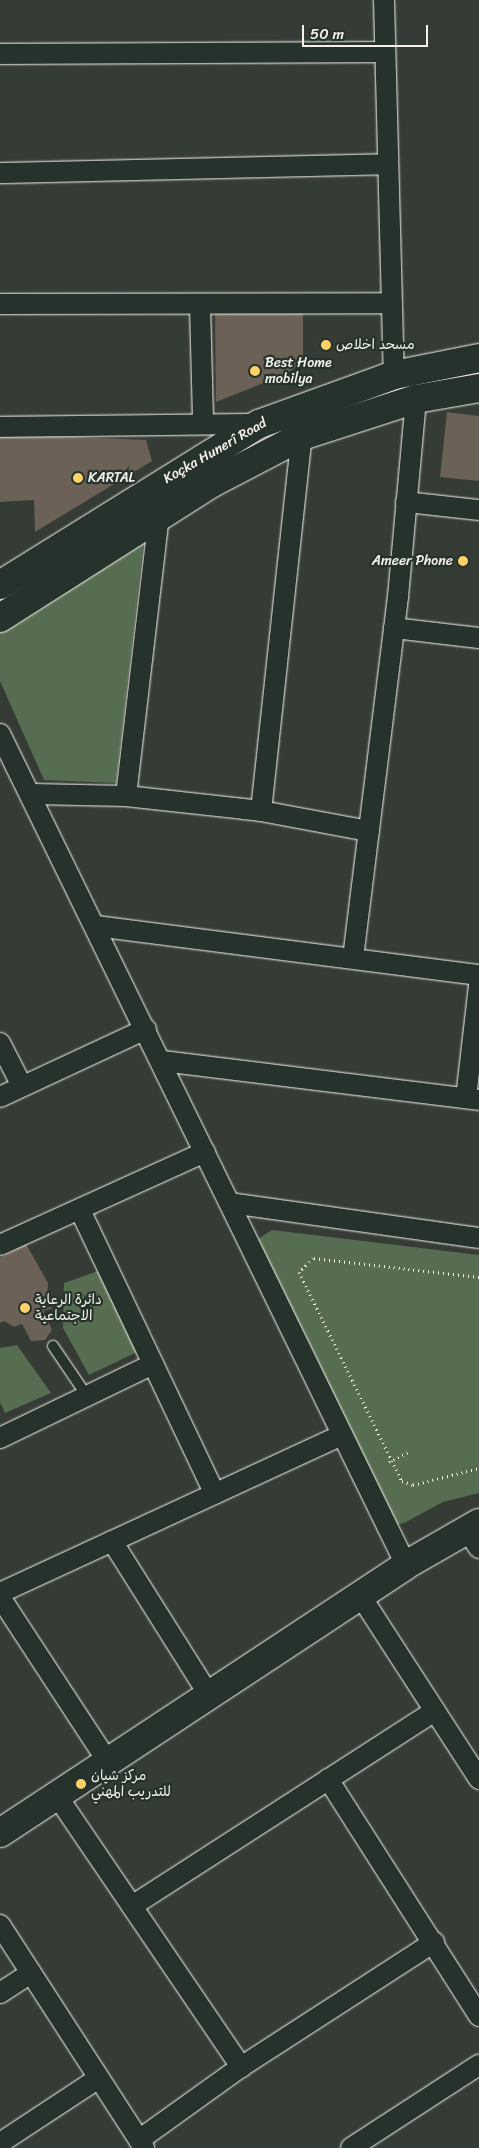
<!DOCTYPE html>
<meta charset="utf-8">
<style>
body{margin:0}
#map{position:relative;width:479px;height:2148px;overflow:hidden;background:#343c35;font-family:Sriracha,"Playpen Sans Arabic",sans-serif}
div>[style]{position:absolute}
.green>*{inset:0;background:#576d51}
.building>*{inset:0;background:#6c6157}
.path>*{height:3px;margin-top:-1.5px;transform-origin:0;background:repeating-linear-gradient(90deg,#f4f1e8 0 1px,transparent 0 5px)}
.roads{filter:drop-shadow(0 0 1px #f4f1e8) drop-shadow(0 0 1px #f4f1e8)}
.lane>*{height:10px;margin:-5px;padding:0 5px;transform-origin:5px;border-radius:5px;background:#26332d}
.street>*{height:20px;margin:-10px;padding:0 10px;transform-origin:10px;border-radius:10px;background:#26332d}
.secondary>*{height:28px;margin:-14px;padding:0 14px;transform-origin:14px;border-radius:14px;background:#26332d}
.primary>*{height:28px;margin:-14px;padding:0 14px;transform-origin:14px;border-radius:14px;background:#26332d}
.dots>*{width:14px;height:14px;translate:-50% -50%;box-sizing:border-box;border:2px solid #26332d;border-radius:50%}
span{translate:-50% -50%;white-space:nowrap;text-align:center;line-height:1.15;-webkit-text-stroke:4.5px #26332d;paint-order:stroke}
.poi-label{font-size:14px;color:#f4f1e8}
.left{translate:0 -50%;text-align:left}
.right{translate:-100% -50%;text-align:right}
.street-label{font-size:14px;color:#f4f1e8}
.scale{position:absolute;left:302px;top:25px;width:126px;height:22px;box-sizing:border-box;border:2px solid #f4f1e8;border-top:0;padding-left:6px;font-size:15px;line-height:18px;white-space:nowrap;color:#f4f1e8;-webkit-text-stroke:4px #26332d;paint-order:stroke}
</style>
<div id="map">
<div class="green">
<i style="clip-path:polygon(144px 537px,116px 783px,44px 780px,0 681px,0 627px)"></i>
<i style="clip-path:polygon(272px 1230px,479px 1255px,479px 1493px,443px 1502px,404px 1523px,394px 1525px,388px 1519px,315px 1354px,255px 1241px)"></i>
<i style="clip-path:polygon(101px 1270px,137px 1352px,89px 1375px,63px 1328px,64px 1283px)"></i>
<i style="clip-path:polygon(17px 1345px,51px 1393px,5px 1413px,0 1402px,0 1348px)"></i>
</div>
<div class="building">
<i style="clip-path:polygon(303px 310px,303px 362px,286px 374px,216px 402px,215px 313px)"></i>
<i style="clip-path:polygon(447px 412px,479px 416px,479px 481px,440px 477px)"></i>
<i style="clip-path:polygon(29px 435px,146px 440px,152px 461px,35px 532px,34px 500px,0 502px,0 437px)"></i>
<i style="clip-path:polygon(26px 1244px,48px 1283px,47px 1297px,52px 1308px,44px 1311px,52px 1330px,45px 1340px,31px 1341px,22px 1324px,14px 1327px,4px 1321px,0 1323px,0 1258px)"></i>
</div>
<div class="path">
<i style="left:479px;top:1277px;width:167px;rotate:-173.5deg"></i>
<i style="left:313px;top:1258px;width:20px;rotate:135deg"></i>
<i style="left:299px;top:1272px;width:233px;rotate:63.8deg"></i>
<i style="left:402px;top:1481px;width:12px;rotate:20deg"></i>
<i style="left:413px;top:1485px;width:68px;rotate:-14.4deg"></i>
<i style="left:389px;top:1462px;width:22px;rotate:-27deg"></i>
</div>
<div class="roads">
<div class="lane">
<i style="left:53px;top:1346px;width:60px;rotate:55.8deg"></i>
</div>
<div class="street">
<i style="left:384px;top:0;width:375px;rotate:88.5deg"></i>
<i style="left:0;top:54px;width:385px;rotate:-0.3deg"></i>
<i style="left:0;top:173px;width:387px;rotate:-1.3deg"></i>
<i style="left:0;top:304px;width:390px;rotate:-0.1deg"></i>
<i style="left:200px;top:305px;width:117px;rotate:88.5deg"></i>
<i style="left:0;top:427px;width:259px;rotate:-0.7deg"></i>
<i style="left:406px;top:502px;width:73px;rotate:6.3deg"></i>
<i style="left:394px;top:628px;width:86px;rotate:6.7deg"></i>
<i style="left:0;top:734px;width:925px;rotate:63.96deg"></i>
<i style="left:33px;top:794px;width:93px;rotate:1.2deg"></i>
<i style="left:126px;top:796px;width:136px;rotate:6.3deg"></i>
<i style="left:261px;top:811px;width:110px;rotate:10.5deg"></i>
<i style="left:126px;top:796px;width:281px;rotate:-83.3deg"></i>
<i style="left:261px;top:811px;width:377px;rotate:-83.8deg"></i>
<i style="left:96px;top:926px;width:386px;rotate:7.3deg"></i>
<i style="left:353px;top:958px;width:364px;rotate:-82.9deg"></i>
<i style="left:398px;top:597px;width:199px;rotate:-84.8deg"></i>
<i style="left:0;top:1043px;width:48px;rotate:62.9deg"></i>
<i style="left:162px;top:1061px;width:319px;rotate:7deg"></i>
<i style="left:0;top:1097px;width:161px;rotate:-25deg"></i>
<i style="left:466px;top:1098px;width:114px;rotate:-83.4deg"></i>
<i style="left:230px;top:1203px;width:251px;rotate:8deg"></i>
<i style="left:80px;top:1210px;width:314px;rotate:64.6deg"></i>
<i style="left:0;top:1245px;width:225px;rotate:-24.4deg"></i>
<i style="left:0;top:1438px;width:170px;rotate:-25.8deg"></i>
<i style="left:466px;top:1528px;width:24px;rotate:57deg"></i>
<i style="left:112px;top:1541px;width:182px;rotate:57.8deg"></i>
<i style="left:0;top:1593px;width:377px;rotate:-24.8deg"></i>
<i style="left:360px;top:1595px;width:219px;rotate:57.1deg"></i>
<i style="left:0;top:1597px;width:197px;rotate:56.8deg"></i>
<i style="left:328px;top:1779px;width:281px;rotate:57.5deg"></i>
<i style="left:57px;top:1796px;width:328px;rotate:55.8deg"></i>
<i style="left:132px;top:1906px;width:360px;rotate:-32.8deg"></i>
<i style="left:0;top:1925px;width:265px;rotate:57.1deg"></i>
<i style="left:0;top:1993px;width:37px;rotate:-33deg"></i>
<i style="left:139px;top:2140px;width:125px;rotate:-35.6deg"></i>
<i style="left:241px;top:2067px;width:230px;rotate:-32.9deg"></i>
<i style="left:0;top:2143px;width:118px;rotate:-33.3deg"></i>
<i style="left:351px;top:2148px;width:153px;rotate:-33deg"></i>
</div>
<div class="secondary">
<i style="left:0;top:1833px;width:486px;rotate:-33.4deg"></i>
<i style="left:406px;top:1565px;width:84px;rotate:-29.9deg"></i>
</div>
<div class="primary">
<i style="left:0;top:585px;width:305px;rotate:-31.9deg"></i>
<i style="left:259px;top:424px;width:144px;rotate:-19.9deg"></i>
<i style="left:394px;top:375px;width:87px;rotate:-11.3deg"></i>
<i style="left:0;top:618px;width:251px;rotate:-32.5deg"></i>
<i style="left:212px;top:483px;width:102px;rotate:-27.6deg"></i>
<i style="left:302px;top:436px;width:120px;rotate:-18deg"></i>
<i style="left:416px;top:399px;width:64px;rotate:-9.9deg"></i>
</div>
</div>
<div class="dots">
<i style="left:326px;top:345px;background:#ffd166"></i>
<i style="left:255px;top:371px;background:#ffd166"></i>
<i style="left:78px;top:478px;background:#ffd166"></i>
<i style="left:463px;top:561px;background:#ffd166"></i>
<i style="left:25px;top:1308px;background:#ffd166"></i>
<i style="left:81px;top:1784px;background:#ffd166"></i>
</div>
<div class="poi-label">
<span class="left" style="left:336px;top:345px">مسحد اخلاص</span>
<span class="left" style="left:265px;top:371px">Best Home<br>mobilya</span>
<span class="left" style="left:88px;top:478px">KARTAL</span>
<span class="right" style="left:453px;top:561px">Ameer Phone</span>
<span class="left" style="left:35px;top:1308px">دائرة الرعاية<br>الاجتماعية</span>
<span class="left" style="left:91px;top:1784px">مركز شيان<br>للتدريب المهني</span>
</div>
<div class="street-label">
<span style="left:215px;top:451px;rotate:-30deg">Koçka Hunerî Road</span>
</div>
<div class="scale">50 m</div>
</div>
